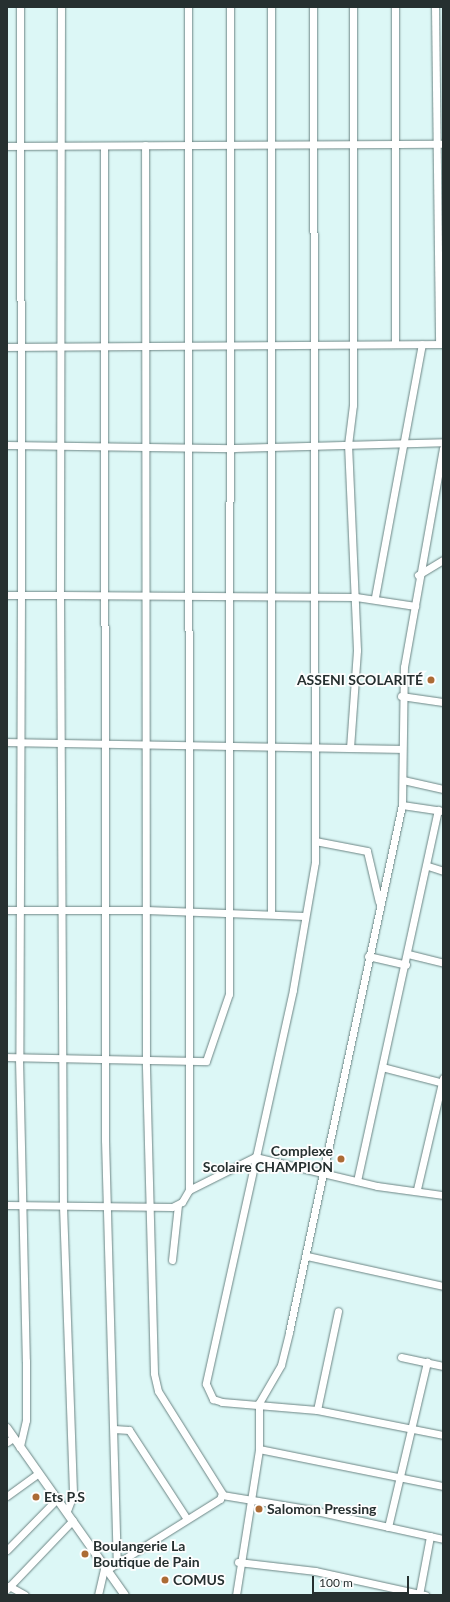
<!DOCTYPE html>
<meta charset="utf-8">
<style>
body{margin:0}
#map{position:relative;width:450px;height:1602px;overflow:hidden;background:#dcf7f6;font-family:Lato,sans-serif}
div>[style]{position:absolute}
.roads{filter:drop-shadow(0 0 1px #6c8584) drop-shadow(0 0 1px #6c8584)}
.minor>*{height:7px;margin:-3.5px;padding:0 3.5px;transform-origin:3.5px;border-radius:3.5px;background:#fff}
.major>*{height:8px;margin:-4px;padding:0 4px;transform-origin:4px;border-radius:4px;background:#fff}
.dots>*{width:11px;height:11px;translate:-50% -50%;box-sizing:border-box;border:2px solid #fefefe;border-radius:50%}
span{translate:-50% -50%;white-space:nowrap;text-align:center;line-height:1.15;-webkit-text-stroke:3.5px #fefefe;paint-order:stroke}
.poi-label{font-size:14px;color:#263030;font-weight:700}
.right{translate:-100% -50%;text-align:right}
.left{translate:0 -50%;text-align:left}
.frame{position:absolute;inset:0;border:8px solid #263030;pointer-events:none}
.scale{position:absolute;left:312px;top:1576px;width:97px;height:18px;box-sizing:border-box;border:2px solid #263030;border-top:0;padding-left:5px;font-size:12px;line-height:14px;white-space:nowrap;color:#263030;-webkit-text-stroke:3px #fefefe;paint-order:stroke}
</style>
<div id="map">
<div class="roads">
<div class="minor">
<i style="left:20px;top:7px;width:588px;rotate:89.9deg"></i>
<i style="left:21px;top:595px;width:39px"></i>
<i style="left:60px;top:595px;width:611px;rotate:89.72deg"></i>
<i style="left:63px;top:1206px;width:289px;rotate:88deg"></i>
<i style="left:73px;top:1495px;width:17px;rotate:111deg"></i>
<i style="left:61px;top:7px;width:588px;rotate:90.1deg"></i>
<i style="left:60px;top:595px;width:296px;rotate:0.4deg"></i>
<i style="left:356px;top:597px;width:60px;rotate:8.7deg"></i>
<i style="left:271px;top:7px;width:907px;rotate:90deg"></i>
<i style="left:313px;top:7px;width:855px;rotate:89.87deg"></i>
<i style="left:315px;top:862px;width:130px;rotate:99.8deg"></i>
<i style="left:293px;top:990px;width:403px;rotate:102.5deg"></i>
<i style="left:206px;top:1384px;width:17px;rotate:65deg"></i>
<i style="left:213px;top:1399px;width:9px;rotate:18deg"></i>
<i style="left:222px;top:1402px;width:95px;rotate:4.8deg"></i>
<i style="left:317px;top:1410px;width:128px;rotate:11.2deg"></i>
<i style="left:395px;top:7px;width:337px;rotate:90deg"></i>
<i style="left:435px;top:7px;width:336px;rotate:89.3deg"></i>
<i style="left:7px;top:146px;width:436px;rotate:-0.3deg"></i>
<i style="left:104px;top:146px;width:994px;rotate:89.94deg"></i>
<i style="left:105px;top:1140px;width:422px;rotate:88.4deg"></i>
<i style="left:7px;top:347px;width:436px;rotate:-0.4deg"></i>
<i style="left:7px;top:445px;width:227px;rotate:0.8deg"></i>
<i style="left:234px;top:448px;width:209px;rotate:-1.6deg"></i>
<i style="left:418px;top:575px;width:29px;rotate:-31deg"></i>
<i style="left:7px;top:595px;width:14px"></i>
<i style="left:21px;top:595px;width:463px;rotate:90.2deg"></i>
<i style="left:19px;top:1058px;width:303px;rotate:88.7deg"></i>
<i style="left:26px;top:1361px;width:59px;rotate:90deg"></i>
<i style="left:26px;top:1420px;width:28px;rotate:103deg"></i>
<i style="left:375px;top:597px;width:257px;rotate:-79.5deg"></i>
<i style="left:401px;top:696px;width:42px;rotate:8.1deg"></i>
<i style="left:7px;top:742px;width:395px;rotate:1deg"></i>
<i style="left:350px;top:748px;width:98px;rotate:-85.9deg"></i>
<i style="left:357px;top:650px;width:205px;rotate:-92.5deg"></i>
<i style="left:348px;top:445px;width:40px;rotate:-82.9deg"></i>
<i style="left:353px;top:405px;width:398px;rotate:-90deg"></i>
<i style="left:403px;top:780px;width:41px;rotate:12.7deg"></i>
<i style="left:402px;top:805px;width:41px;rotate:8.3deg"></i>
<i style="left:315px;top:841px;width:53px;rotate:10.9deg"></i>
<i style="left:367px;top:851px;width:52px;rotate:76.8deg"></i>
<i style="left:428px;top:866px;width:16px;rotate:18deg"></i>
<i style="left:7px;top:910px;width:139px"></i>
<i style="left:146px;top:910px;width:159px;rotate:2.2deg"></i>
<i style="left:408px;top:954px;width:36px;rotate:14deg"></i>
<i style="left:368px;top:956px;width:39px;rotate:13deg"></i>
<i style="left:7px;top:1057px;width:199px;rotate:1.2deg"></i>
<i style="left:206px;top:1061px;width:71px;rotate:-71.1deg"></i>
<i style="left:229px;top:994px;width:987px;rotate:-89.94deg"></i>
<i style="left:382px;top:1067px;width:63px;rotate:14.7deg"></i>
<i style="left:357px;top:1181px;width:380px;rotate:-77.7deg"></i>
<i style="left:417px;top:1189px;width:114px;rotate:-76.8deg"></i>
<i style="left:189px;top:1190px;width:74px;rotate:-26.6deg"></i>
<i style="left:255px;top:1157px;width:125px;rotate:13.4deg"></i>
<i style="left:377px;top:1186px;width:67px;rotate:7.8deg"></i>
<i style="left:7px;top:1205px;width:165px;rotate:0.7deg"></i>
<i style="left:172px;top:1207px;width:11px;rotate:-27deg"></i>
<i style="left:182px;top:1202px;width:14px;rotate:-60deg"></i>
<i style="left:189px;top:1190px;width:1183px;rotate:-90.05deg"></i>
<i style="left:307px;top:1256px;width:139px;rotate:12.4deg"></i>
<i style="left:172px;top:1260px;width:55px;rotate:-83.8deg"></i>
<i style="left:401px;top:1357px;width:43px;rotate:12.1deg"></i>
<i style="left:317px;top:1410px;width:101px;rotate:-78deg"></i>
<i style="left:114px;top:1429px;width:15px;rotate:4deg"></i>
<i style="left:129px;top:1430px;width:106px;rotate:56.9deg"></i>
<i style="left:7px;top:1442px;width:7px;rotate:-34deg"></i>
<i style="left:259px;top:1449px;width:188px;rotate:11.4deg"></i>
<i style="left:222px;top:1495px;width:86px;rotate:9.4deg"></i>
<i style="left:307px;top:1509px;width:139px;rotate:12.4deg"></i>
<i style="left:7px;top:1496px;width:39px;rotate:-36deg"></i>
<i style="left:388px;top:1527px;width:170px;rotate:-76.7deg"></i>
<i style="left:7px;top:1550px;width:71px;rotate:-45.6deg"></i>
<i style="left:238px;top:1562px;width:78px;rotate:6.7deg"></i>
<i style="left:315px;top:1571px;width:113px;rotate:12.3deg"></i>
<i style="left:108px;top:1569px;width:132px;rotate:-32deg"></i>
<i style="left:220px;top:1499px;width:6px;rotate:-72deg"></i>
<i style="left:222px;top:1493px;width:120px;rotate:-122.1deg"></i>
<i style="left:158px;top:1391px;width:18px;rotate:-103deg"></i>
<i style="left:154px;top:1373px;width:314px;rotate:-91.5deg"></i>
<i style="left:146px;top:1059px;width:914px;rotate:-90.06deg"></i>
<i style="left:9px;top:1586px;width:18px;rotate:29deg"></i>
<i style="left:7px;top:1589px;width:95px;rotate:-46.3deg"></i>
<i style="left:98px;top:1595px;width:32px;rotate:-77deg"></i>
<i style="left:236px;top:1595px;width:148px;rotate:-81deg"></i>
<i style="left:259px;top:1449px;width:46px;rotate:-90deg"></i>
<i style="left:259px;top:1403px;width:44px;rotate:-59.9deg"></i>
<i style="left:281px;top:1365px;width:34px;rotate:-76deg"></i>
<i style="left:289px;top:1332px;width:539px;rotate:-77.9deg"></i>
<i style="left:402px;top:805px;width:138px;rotate:-89.2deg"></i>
<i style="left:404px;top:667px;width:222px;rotate:-79.9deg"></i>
<i style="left:419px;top:1595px;width:60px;rotate:-79.4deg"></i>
</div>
<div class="major">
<i style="left:7px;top:1428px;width:204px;rotate:54.8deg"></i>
</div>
</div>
<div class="dots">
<i style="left:431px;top:680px;background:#ac6b35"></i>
<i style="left:341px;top:1159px;background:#ac6b35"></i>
<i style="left:36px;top:1497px;background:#ac6b35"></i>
<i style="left:259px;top:1509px;background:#ac6b35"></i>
<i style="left:85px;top:1554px;background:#ac6b35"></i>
<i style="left:165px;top:1580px;background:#ac6b35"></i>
</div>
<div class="poi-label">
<span class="right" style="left:423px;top:680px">ASSENI SCOLARITÉ</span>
<span class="right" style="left:333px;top:1159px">Complexe<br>Scolaire CHAMPION</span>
<span class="left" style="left:44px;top:1497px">Ets P.S</span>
<span class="left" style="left:267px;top:1509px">Salomon Pressing</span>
<span class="left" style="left:93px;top:1554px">Boulangerie La<br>Boutique de Pain</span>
<span class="left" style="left:173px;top:1580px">COMUS</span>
</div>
<div class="frame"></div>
<div class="scale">100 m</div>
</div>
